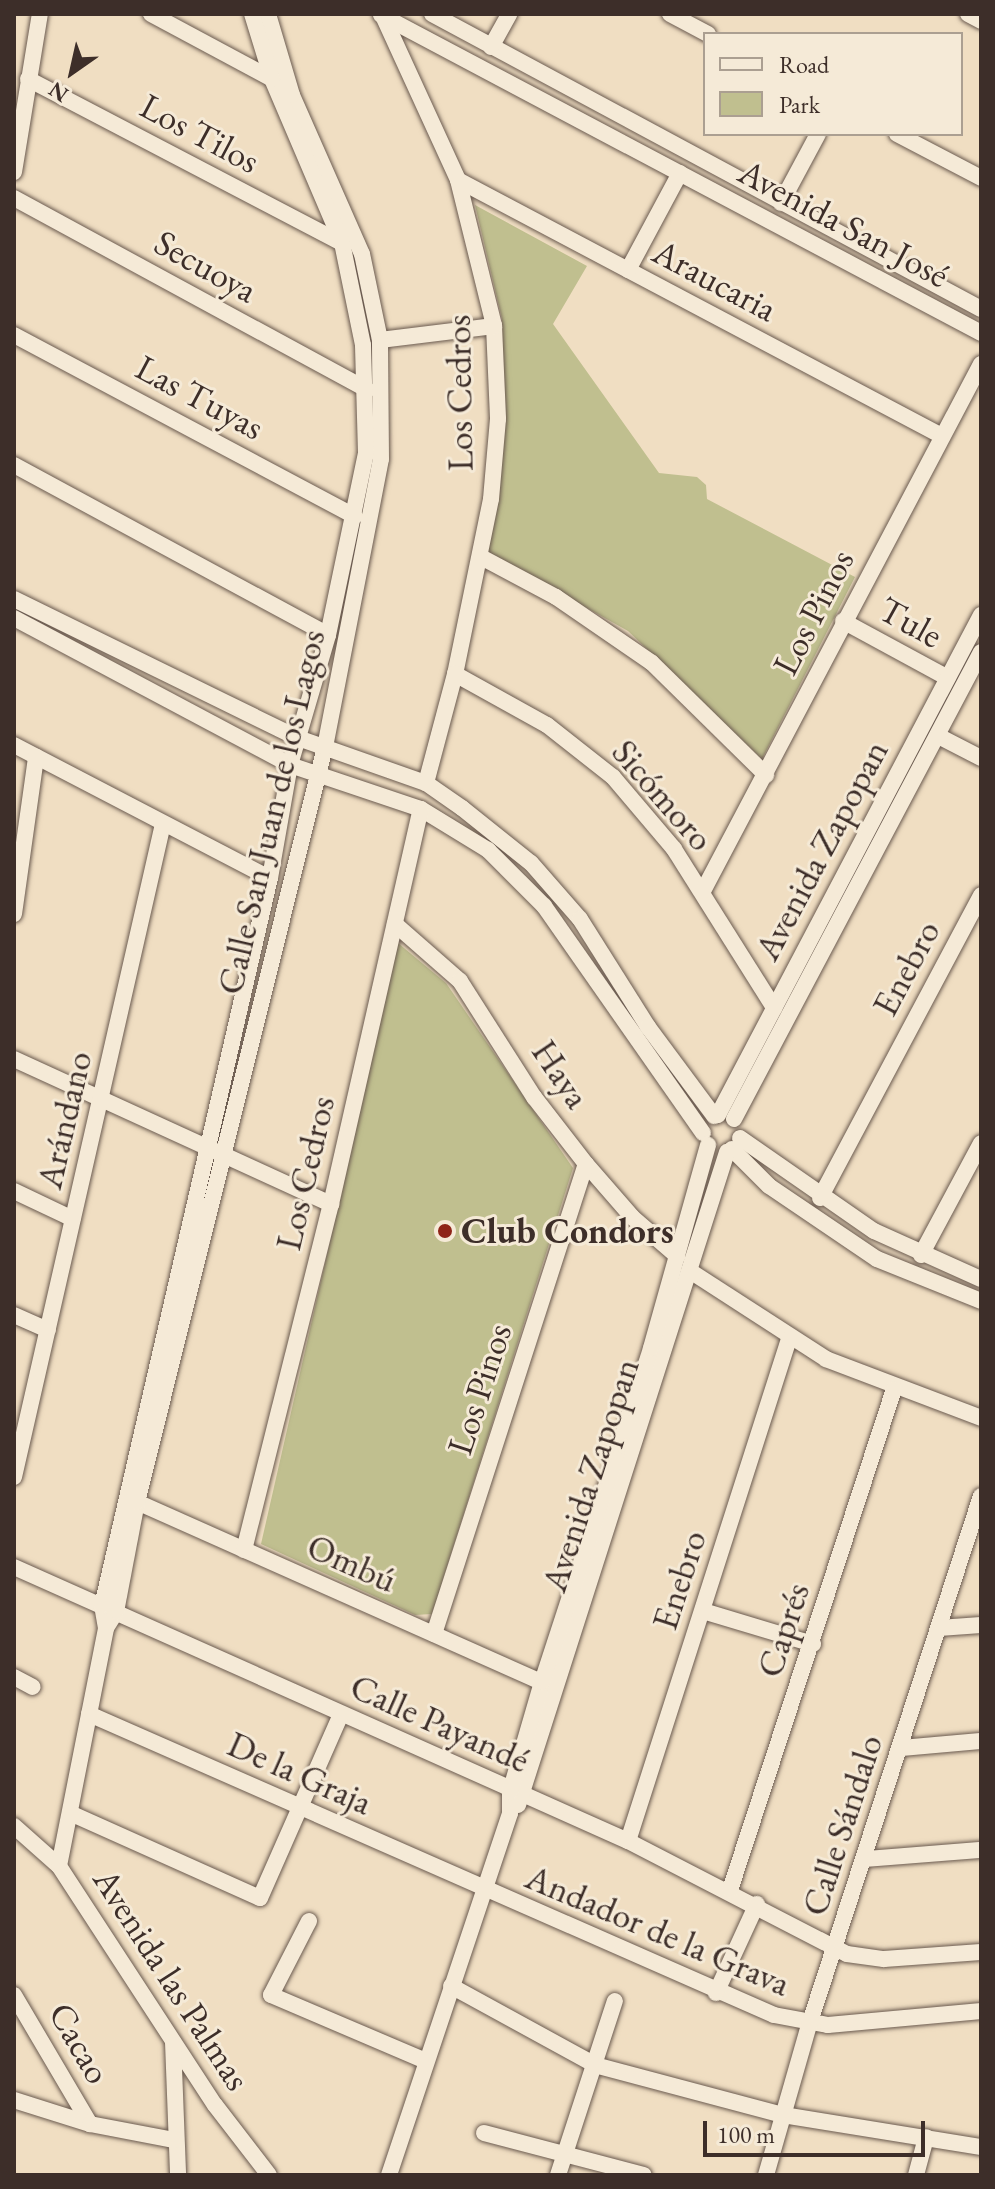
<!DOCTYPE html>
<meta charset="utf-8">
<style>
body{margin:0}
#map{position:relative;width:995px;height:2189px;overflow:hidden;background:#f0dec2;font-family:"EB Garamond",serif}
div>[style]{position:absolute}
.green>*{inset:0;background:#c0bf8f}
.roads{filter:drop-shadow(0 0 2px #6a5a4f) drop-shadow(0 0 2px #6a5a4f)}
.minor>*{height:16px;margin:-8px;padding:0 8px;transform-origin:8px;border-radius:8px;background:#f5ead7}
.dots>*{width:22px;height:22px;translate:-50% -50%;box-sizing:border-box;border:4px solid #f5ead7;border-radius:50%}
span{translate:-50% -50%;white-space:nowrap;text-align:center;line-height:1.15;-webkit-text-stroke:6px #f5ead7;paint-order:stroke}
.street-label{font-size:36px;color:#3d2e29}
.poi-label{font-size:36px;color:#3d2e29;font-weight:700}
.left{translate:0 -50%;text-align:left}
.frame{position:absolute;inset:0;border:16px solid #3d2e29;pointer-events:none}
.legend{position:absolute;left:703px;top:32px;width:260px;height:104px;box-sizing:border-box;background:#f5ead7;border:2px solid #ab9f91;margin:0;padding:10px 14px;list-style:none;font-size:24px;color:#3d2e29}
.legend li{display:flex;align-items:center;gap:16px;height:40px}
.legend b{width:40px;border:2px solid #ab9f91}
.north{position:absolute;left:32px;top:32px;width:80px;height:80px;-webkit-text-stroke:6px #f5ead7;paint-order:stroke;rotate:214deg;font-size:22px;font-weight:700;line-height:32px;text-align:center;color:#3d2e29}
.north::after{content:'';display:block;margin:auto;width:28px;height:36px;background:#3d2e29;clip-path:polygon(50% 0,100% 100%,50% 72%,0 100%)}
.scale{position:absolute;left:703px;top:2121px;width:222px;height:36px;box-sizing:border-box;border:4px solid #3d2e29;border-top:0;padding-left:10px;font-size:24px;line-height:28px;white-space:nowrap;color:#3d2e29;-webkit-text-stroke:6px #f5ead7;paint-order:stroke}
</style>
<div id="map">
<div class="green">
<i style="clip-path:polygon(475px 205px,587px 266px,553px 324px,659px 473px,697px 477px,706px 485px,707px 499px,855px 577px,762px 759px,628px 631px,487px 552px,501px 461px,502px 319px)"></i>
<i style="clip-path:polygon(398px 943px,446px 983px,573px 1168px,432px 1614px,415px 1615px,261px 1544px)"></i>
</div>
<div class="roads">
<div class="minor">
<i style="left:151px;top:14px;width:137px;rotate:28.2deg"></i>
<i style="left:432px;top:14px;width:623px;rotate:28.25deg"></i>
<i style="left:670px;top:14px;width:43px;rotate:27.8deg"></i>
<i style="left:968px;top:14px;width:15px;rotate:28deg"></i>
<i style="left:381px;top:15px;width:679px;rotate:27.92deg"></i>
<i style="left:383px;top:16px;width:180px;rotate:65.4deg"></i>
<i style="left:458px;top:180px;width:150px;rotate:76.1deg"></i>
<i style="left:494px;top:326px;width:93px;rotate:87.5deg"></i>
<i style="left:498px;top:419px;width:80px;rotate:95deg"></i>
<i style="left:491px;top:499px;width:179px;rotate:101.6deg"></i>
<i style="left:455px;top:674px;width:113px;rotate:104.9deg"></i>
<i style="left:491px;top:47px;width:38px;rotate:-61deg"></i>
<i style="left:28px;top:79px;width:354px;rotate:27.6deg"></i>
<i style="left:897px;top:134px;width:95px;rotate:27.6deg"></i>
<i style="left:14px;top:172px;width:160px;rotate:-80.7deg"></i>
<i style="left:458px;top:180px;width:548px;rotate:27.88deg"></i>
<i style="left:14px;top:198px;width:402px;rotate:28.5deg"></i>
<i style="left:781px;top:203px;width:78px;rotate:-61.8deg"></i>
<i style="left:628px;top:270px;width:110px;rotate:-61.8deg"></i>
<i style="left:14px;top:335px;width:386px;rotate:28deg"></i>
<i style="left:380px;top:340px;width:115px;rotate:-7deg"></i>
<i style="left:14px;top:465px;width:357px;rotate:28.4deg"></i>
<i style="left:481px;top:557px;width:85px;rotate:28.1deg"></i>
<i style="left:556px;top:597px;width:116px;rotate:34.5deg"></i>
<i style="left:652px;top:663px;width:160px;rotate:44.5deg"></i>
<i style="left:14px;top:599px;width:316px;rotate:26.1deg"></i>
<i style="left:298px;top:738px;width:136px;rotate:19.4deg"></i>
<i style="left:426px;top:783px;width:44px;rotate:34.8deg"></i>
<i style="left:462px;top:808px;width:88px;rotate:38.6deg"></i>
<i style="left:531px;top:863px;width:74px;rotate:48.8deg"></i>
<i style="left:580px;top:919px;width:128px;rotate:57.8deg"></i>
<i style="left:648px;top:1027px;width:111px;rotate:53.4deg"></i>
<i style="left:14px;top:618px;width:313px;rotate:28deg"></i>
<i style="left:290px;top:765px;width:138px;rotate:18.6deg"></i>
<i style="left:421px;top:809px;width:79px;rotate:31.5deg"></i>
<i style="left:488px;top:850px;width:79px;rotate:45deg"></i>
<i style="left:544px;top:906px;width:277px;rotate:55deg"></i>
<i style="left:843px;top:621px;width:119px;rotate:28.5deg"></i>
<i style="left:455px;top:674px;width:105px;rotate:29deg"></i>
<i style="left:547px;top:725px;width:84px;rotate:38.2deg"></i>
<i style="left:613px;top:777px;width:94px;rotate:49.7deg"></i>
<i style="left:674px;top:849px;width:188px;rotate:57.8deg"></i>
<i style="left:938px;top:736px;width:48px;rotate:27.1deg"></i>
<i style="left:14px;top:745px;width:288px;rotate:27.5deg"></i>
<i style="left:703px;top:891px;width:596px;rotate:-62.19deg"></i>
<i style="left:14px;top:914px;width:159px;rotate:-82deg"></i>
<i style="left:395px;top:924px;width:86px;rotate:41.2deg"></i>
<i style="left:460px;top:981px;width:138px;rotate:57.5deg"></i>
<i style="left:534px;top:1097px;width:85px;rotate:52.2deg"></i>
<i style="left:586px;top:1164px;width:70px;rotate:49deg"></i>
<i style="left:632px;top:1217px;width:60px;rotate:40.9deg"></i>
<i style="left:14px;top:1059px;width:349px;rotate:24.6deg"></i>
<i style="left:718px;top:1115px;width:565px;rotate:-62.26deg"></i>
<i style="left:734px;top:1119px;width:528px;rotate:-62.13deg"></i>
<i style="left:740px;top:1138px;width:163px;rotate:34.8deg"></i>
<i style="left:874px;top:1231px;width:117px;rotate:24.2deg"></i>
<i style="left:732px;top:1149px;width:52px;rotate:45deg"></i>
<i style="left:769px;top:1186px;width:130px;rotate:34.1deg"></i>
<i style="left:877px;top:1259px;width:112px;rotate:22deg"></i>
<i style="left:14px;top:1191px;width:65px;rotate:25.4deg"></i>
<i style="left:820px;top:1198px;width:343px;rotate:-62deg"></i>
<i style="left:921px;top:1255px;width:127px;rotate:-61.8deg"></i>
<i style="left:690px;top:1271px;width:162px;rotate:32.9deg"></i>
<i style="left:826px;top:1359px;width:166px;rotate:20.8deg"></i>
<i style="left:14px;top:1315px;width:37px;rotate:24deg"></i>
<i style="left:14px;top:1477px;width:670px;rotate:-77.15deg"></i>
<i style="left:137px;top:1502px;width:443px;rotate:24deg"></i>
<i style="left:244px;top:1550px;width:357px;rotate:-75.9deg"></i>
<i style="left:331px;top:1204px;width:405px;rotate:-77.2deg"></i>
<i style="left:14px;top:1567px;width:672px;rotate:24.05deg"></i>
<i style="left:628px;top:1841px;width:246px;rotate:27.3deg"></i>
<i style="left:847px;top:1954px;width:37px;rotate:8deg"></i>
<i style="left:884px;top:1959px;width:97px;rotate:-4.1deg"></i>
<i style="left:703px;top:1611px;width:115px;rotate:16.7deg"></i>
<i style="left:106px;top:1628px;width:19px;rotate:-58deg"></i>
<i style="left:116px;top:1612px;width:112px;rotate:-79.2deg"></i>
<i style="left:137px;top:1502px;width:778px;rotate:-76.02deg"></i>
<i style="left:325px;top:747px;width:293px;rotate:-79deg"></i>
<i style="left:381px;top:459px;width:119px;rotate:-90.5deg"></i>
<i style="left:380px;top:340px;width:88px;rotate:-101.8deg"></i>
<i style="left:362px;top:254px;width:174px;rotate:-113.8deg"></i>
<i style="left:292px;top:95px;width:84px;rotate:-106.5deg"></i>
<i style="left:939px;top:1628px;width:42px;rotate:-4.1deg"></i>
<i style="left:434px;top:1634px;width:494px;rotate:-72.1deg"></i>
<i style="left:14px;top:1677px;width:21px;rotate:28deg"></i>
<i style="left:89px;top:1714px;width:748px;rotate:23.72deg"></i>
<i style="left:774px;top:2015px;width:55px;rotate:10.5deg"></i>
<i style="left:828px;top:2025px;width:154px;rotate:-5.2deg"></i>
<i style="left:901px;top:1748px;width:80px;rotate:-5deg"></i>
<i style="left:518px;top:1805px;width:686px;rotate:-72.25deg"></i>
<i style="left:70px;top:1813px;width:208px;rotate:24.1deg"></i>
<i style="left:260px;top:1898px;width:201px;rotate:-66.2deg"></i>
<i style="left:14px;top:1826px;width:60px;rotate:41.6deg"></i>
<i style="left:59px;top:1866px;width:285px;rotate:56.9deg"></i>
<i style="left:215px;top:2105px;width:88px;rotate:52.4deg"></i>
<i style="left:628px;top:1841px;width:527px;rotate:-72.22deg"></i>
<i style="left:866px;top:1859px;width:115px;rotate:-4.5deg"></i>
<i style="left:59px;top:1866px;width:243px;rotate:-78.8deg"></i>
<i style="left:106px;top:1628px;width:22px;rotate:-100deg"></i>
<i style="left:102px;top:1606px;width:747px;rotate:-77.01deg"></i>
<i style="left:270px;top:878px;width:115px;rotate:-80deg"></i>
<i style="left:290px;top:765px;width:135px;rotate:-73.7deg"></i>
<i style="left:328px;top:635px;width:186px;rotate:-78.2deg"></i>
<i style="left:366px;top:453px;width:108px;rotate:-91.6deg"></i>
<i style="left:363px;top:345px;width:104px;rotate:-101.6deg"></i>
<i style="left:342px;top:243px;width:178px;rotate:-113.1deg"></i>
<i style="left:272px;top:79px;width:68px;rotate:-107.1deg"></i>
<i style="left:730px;top:1890px;width:527px;rotate:-71.87deg"></i>
<i style="left:309px;top:1921px;width:83px;rotate:117.2deg"></i>
<i style="left:271px;top:1995px;width:168px;rotate:23.1deg"></i>
<i style="left:451px;top:1986px;width:164px;rotate:28.7deg"></i>
<i style="left:595px;top:2065px;width:195px;rotate:14.9deg"></i>
<i style="left:783px;top:2115px;width:201px;rotate:9.2deg"></i>
<i style="left:716px;top:1993px;width:98px;rotate:-65.3deg"></i>
<i style="left:14px;top:1995px;width:150px;rotate:59.5deg"></i>
<i style="left:173px;top:2042px;width:133px;rotate:87.8deg"></i>
<i style="left:14px;top:2100px;width:80px;rotate:17.5deg"></i>
<i style="left:90px;top:2124px;width:86px;rotate:10.8deg"></i>
<i style="left:484px;top:2133px;width:165px;rotate:14.7deg"></i>
<i style="left:389px;top:2175px;width:382px;rotate:-71.5deg"></i>
<i style="left:510px;top:1813px;width:21px;rotate:-90deg"></i>
<i style="left:510px;top:1792px;width:115px;rotate:-73.8deg"></i>
<i style="left:542px;top:1682px;width:351px;rotate:-71.9deg"></i>
<i style="left:651px;top:1348px;width:211px;rotate:-74.3deg"></i>
<i style="left:558px;top:2175px;width:183px;rotate:-71.9deg"></i>
<i style="left:766px;top:2175px;width:156px;rotate:-74deg"></i>
<i style="left:809px;top:2025px;width:556px;rotate:-71.99deg"></i>
<i style="left:916px;top:2175px;width:39px;rotate:-75deg"></i>
</div>
</div>
<div class="dots">
<i style="left:445px;top:1231px;background:#8f2418"></i>
</div>
<div class="street-label">
<span style="left:200px;top:133px;rotate:28deg">Los Tilos</span>
<span style="left:844px;top:223px;rotate:28deg">Avenida San José</span>
<span style="left:206px;top:266px;rotate:29deg">Secuoya</span>
<span style="left:715px;top:280px;rotate:28deg">Araucaria</span>
<span style="left:459px;top:393px;rotate:-91deg">Los Cedros</span>
<span style="left:200px;top:397px;rotate:28deg">Las Tuyas</span>
<span style="left:813px;top:612px;rotate:-63deg">Los Pinos</span>
<span style="left:911px;top:622px;rotate:29deg">Tule</span>
<span style="left:663px;top:795px;rotate:49deg">Sicómoro</span>
<span style="left:271px;top:812px;rotate:-77deg">Calle San Juan de los Lagos</span>
<span style="left:821px;top:850px;rotate:-62deg">Avenida Zapopan</span>
<span style="left:906px;top:968px;rotate:-62deg">Enebro</span>
<span style="left:561px;top:1074px;rotate:56deg">Haya</span>
<span style="left:64px;top:1120px;rotate:-77deg">Arándano</span>
<span style="left:305px;top:1173px;rotate:-77deg">Los Cedros</span>
<span style="left:479px;top:1389px;rotate:-72deg">Los Pinos</span>
<span style="left:590px;top:1475px;rotate:-72deg">Avenida Zapopan</span>
<span style="left:352px;top:1563px;rotate:24deg">Ombú</span>
<span style="left:679px;top:1580px;rotate:-72deg">Enebro</span>
<span style="left:783px;top:1630px;rotate:-72deg">Caprés</span>
<span style="left:440px;top:1723px;rotate:24deg">Calle Payandé</span>
<span style="left:300px;top:1773px;rotate:24deg">De la Graja</span>
<span style="left:842px;top:1825px;rotate:-72deg">Calle Sándalo</span>
<span style="left:658px;top:1930px;rotate:23deg">Andador de la Grava</span>
<span style="left:172px;top:1979px;rotate:57deg">Avenida las Palmas</span>
<span style="left:80px;top:2043px;rotate:60deg">Cacao</span>
</div>
<div class="poi-label">
<span class="left" style="left:461px;top:1231px">Club Condors</span>
</div>
<div class="frame"></div>
<ul class="legend">
<li><b style="height:10px;background:#f5ead7"></b>Road</li>
<li><b style="height:22px;background:#c0bf8f"></b>Park</li>
</ul>
<div class="north">N</div>
<div class="scale">100 m</div>
</div>
